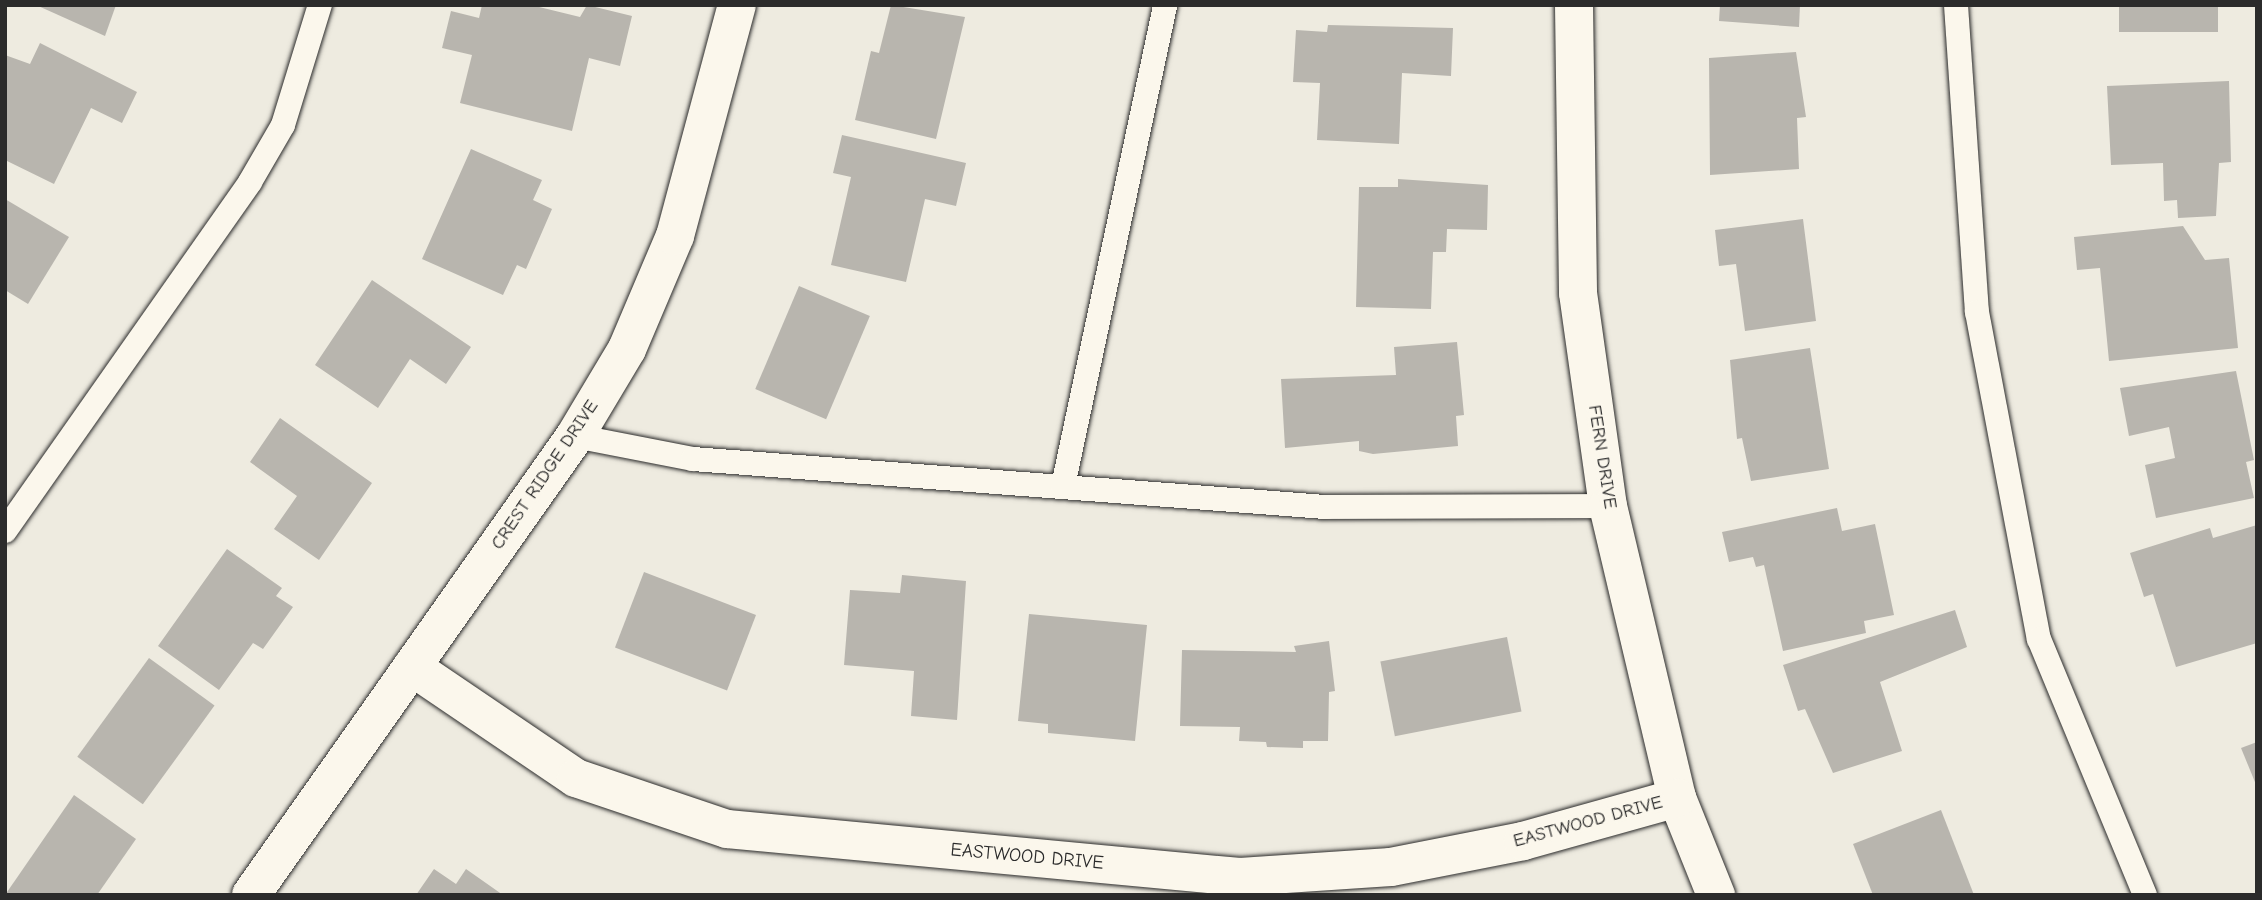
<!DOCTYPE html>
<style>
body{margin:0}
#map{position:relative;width:2262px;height:900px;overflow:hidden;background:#eeebe0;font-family:"Comic Neue",sans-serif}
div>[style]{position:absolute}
.building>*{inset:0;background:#b8b5ae;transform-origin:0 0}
.roads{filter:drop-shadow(0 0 2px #2b2b2b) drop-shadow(0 0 2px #2b2b2b)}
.service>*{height:24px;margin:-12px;padding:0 12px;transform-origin:12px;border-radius:12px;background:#fbf7ec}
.minor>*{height:38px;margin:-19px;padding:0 19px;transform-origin:19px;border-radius:19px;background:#fbf7ec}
span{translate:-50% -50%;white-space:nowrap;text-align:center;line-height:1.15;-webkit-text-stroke:7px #fbf7ec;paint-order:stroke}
.street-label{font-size:19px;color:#2b2b2b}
.frame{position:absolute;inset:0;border:7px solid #2b2b2b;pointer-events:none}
</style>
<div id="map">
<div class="building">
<i style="clip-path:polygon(36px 5px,116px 5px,105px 36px)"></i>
<i style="clip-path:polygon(482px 5px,531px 5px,580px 17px,587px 5px,632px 16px,620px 66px,589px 58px,572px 131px,460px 103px,472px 55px,442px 48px,451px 11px,479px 18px)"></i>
<i style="clip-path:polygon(891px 5px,965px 17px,936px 139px,855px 120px,871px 51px,879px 53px)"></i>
<i style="clip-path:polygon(1720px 5px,1800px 5px,1799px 27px,1719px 21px)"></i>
<i style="left:2119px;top:5px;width:99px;height:27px"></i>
<i style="clip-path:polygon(1328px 25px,1453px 28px,1451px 76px,1402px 73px,1399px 144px,1317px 140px,1320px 83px,1293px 82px,1296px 30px,1327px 32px)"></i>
<i style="clip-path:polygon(40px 43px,137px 92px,122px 123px,91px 108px,54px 184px,5px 160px,5px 55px,30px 64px)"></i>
<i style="clip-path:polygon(1796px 52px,1806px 117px,1797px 118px,1799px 169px,1710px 175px,1709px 58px)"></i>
<i style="clip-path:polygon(2229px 81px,2231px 162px,2219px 163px,2216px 216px,2178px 218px,2177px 200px,2164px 201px,2163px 163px,2111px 165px,2107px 86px)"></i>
<i style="clip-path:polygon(842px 135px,966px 163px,956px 206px,925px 199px,906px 282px,831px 265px,851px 177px,833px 173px)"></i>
<i style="clip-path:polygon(471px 149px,542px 180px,533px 200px,552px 209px,526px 269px,517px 265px,503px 295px,422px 259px)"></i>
<i style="clip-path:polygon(1398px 179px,1488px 185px,1487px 230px,1447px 229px,1446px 252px,1433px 252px,1431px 309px,1356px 307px,1359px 187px,1398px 187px)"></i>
<i style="clip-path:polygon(5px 199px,69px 237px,28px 304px,5px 290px)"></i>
<i style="clip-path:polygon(1803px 219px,1816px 321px,1745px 331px,1736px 264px,1719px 266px,1715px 230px)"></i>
<i style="clip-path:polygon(2183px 226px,2205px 260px,2229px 258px,2238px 348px,2109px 361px,2100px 268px,2077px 270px,2074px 237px)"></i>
<i style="clip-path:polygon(372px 280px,471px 347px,446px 384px,410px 359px,378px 408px,315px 365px)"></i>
<i style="left:799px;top:286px;width:77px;height:112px;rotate:23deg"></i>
<i style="clip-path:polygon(1457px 342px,1464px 415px,1456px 416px,1458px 446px,1373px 454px,1359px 451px,1359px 441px,1285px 448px,1281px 379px,1396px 375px,1394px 347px)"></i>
<i style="clip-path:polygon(1810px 348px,1829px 469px,1751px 481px,1742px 438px,1737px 439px,1730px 360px)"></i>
<i style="clip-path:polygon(2236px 371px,2254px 460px,2246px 462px,2254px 498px,2156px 518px,2145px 465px,2175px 458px,2169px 427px,2129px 436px,2120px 388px)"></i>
<i style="clip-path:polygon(280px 418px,372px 483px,319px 560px,274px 529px,297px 496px,250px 462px)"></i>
<i style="clip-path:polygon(1837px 508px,1842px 531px,1875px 524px,1894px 615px,1864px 621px,1866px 633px,1783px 651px,1764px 565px,1756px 567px,1753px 557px,1729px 562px,1722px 532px)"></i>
<i style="clip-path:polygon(2257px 525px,2257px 643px,2176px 667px,2153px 594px,2144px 597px,2130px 553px,2210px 528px,2213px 538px)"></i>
<i style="clip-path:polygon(227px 549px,282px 588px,276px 596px,293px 607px,263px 649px,253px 643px,219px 690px,158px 646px)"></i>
<i style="left:644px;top:572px;width:120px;height:81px;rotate:21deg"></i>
<i style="clip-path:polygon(902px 575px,966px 581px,957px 720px,911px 716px,914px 671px,844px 665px,850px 590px,900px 593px)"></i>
<i style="clip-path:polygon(1955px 610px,1967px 647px,1880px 682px,1902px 751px,1833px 773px,1805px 709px,1798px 711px,1783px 665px)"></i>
<i style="clip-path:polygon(1029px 614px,1147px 625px,1135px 741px,1048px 733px,1048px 724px,1018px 721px)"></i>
<i style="left:1507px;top:637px;width:76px;height:129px;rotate:79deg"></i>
<i style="clip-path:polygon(1329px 641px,1335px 691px,1329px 692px,1328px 741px,1303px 741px,1303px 748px,1267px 747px,1266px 742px,1239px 741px,1240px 727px,1180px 726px,1182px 650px,1296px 652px,1294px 646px)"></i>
<i style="left:149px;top:658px;width:81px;height:122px;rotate:36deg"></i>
<i style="clip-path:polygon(2257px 742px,2257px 787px,2241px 748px)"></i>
<i style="clip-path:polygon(74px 795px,136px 839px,97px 895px,5px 895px)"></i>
<i style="clip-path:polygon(1941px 810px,1974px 895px,1873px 895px,1853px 844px)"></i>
<i style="clip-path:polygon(434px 869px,456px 884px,466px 869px,503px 895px,416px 895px)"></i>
</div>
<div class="roads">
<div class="service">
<i style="left:1956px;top:5px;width:308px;rotate:86.1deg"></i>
<i style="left:1977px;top:312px;width:333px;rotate:79.3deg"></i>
<i style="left:2039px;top:639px;width:277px;rotate:67.5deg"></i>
<i style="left:575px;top:436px;width:120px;rotate:11deg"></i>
<i style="left:693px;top:459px;width:635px;rotate:4.34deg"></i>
<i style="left:1326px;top:507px;width:282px;rotate:-0.2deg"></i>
<i style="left:1063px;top:486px;width:492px;rotate:-78deg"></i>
<i style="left:5px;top:531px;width:426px;rotate:-54.9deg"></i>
<i style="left:250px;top:182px;width:66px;rotate:-59.9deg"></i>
<i style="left:283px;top:125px;width:126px;rotate:-72.9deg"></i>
</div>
<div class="minor">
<i style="left:1574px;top:5px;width:288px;rotate:89.2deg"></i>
<i style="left:1578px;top:293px;width:215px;rotate:82deg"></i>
<i style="left:1608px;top:506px;width:300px;rotate:76.7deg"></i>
<i style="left:1677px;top:798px;width:105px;rotate:68.1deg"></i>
<i style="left:412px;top:667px;width:198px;rotate:34.1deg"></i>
<i style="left:576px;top:778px;width:159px;rotate:18.7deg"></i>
<i style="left:727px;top:829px;width:515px;rotate:5.35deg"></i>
<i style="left:1240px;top:877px;width:151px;rotate:-3.8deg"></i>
<i style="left:1391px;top:867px;width:135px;rotate:-11.1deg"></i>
<i style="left:1523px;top:841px;width:160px;rotate:-15.6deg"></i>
<i style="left:251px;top:895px;width:562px;rotate:-54.78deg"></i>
<i style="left:575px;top:436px;width:101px;rotate:-59.1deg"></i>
<i style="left:627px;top:349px;width:123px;rotate:-67deg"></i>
<i style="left:675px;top:236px;width:239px;rotate:-75deg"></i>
</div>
</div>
<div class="street-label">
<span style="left:1602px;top:457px;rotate:81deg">FERN DRIVE</span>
<span style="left:545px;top:475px;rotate:-56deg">CREST RIDGE DRIVE</span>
<span style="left:1588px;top:822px;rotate:-15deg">EASTWOOD DRIVE</span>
<span style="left:1027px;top:857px;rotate:5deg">EASTWOOD DRIVE</span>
</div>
<div class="frame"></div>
</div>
